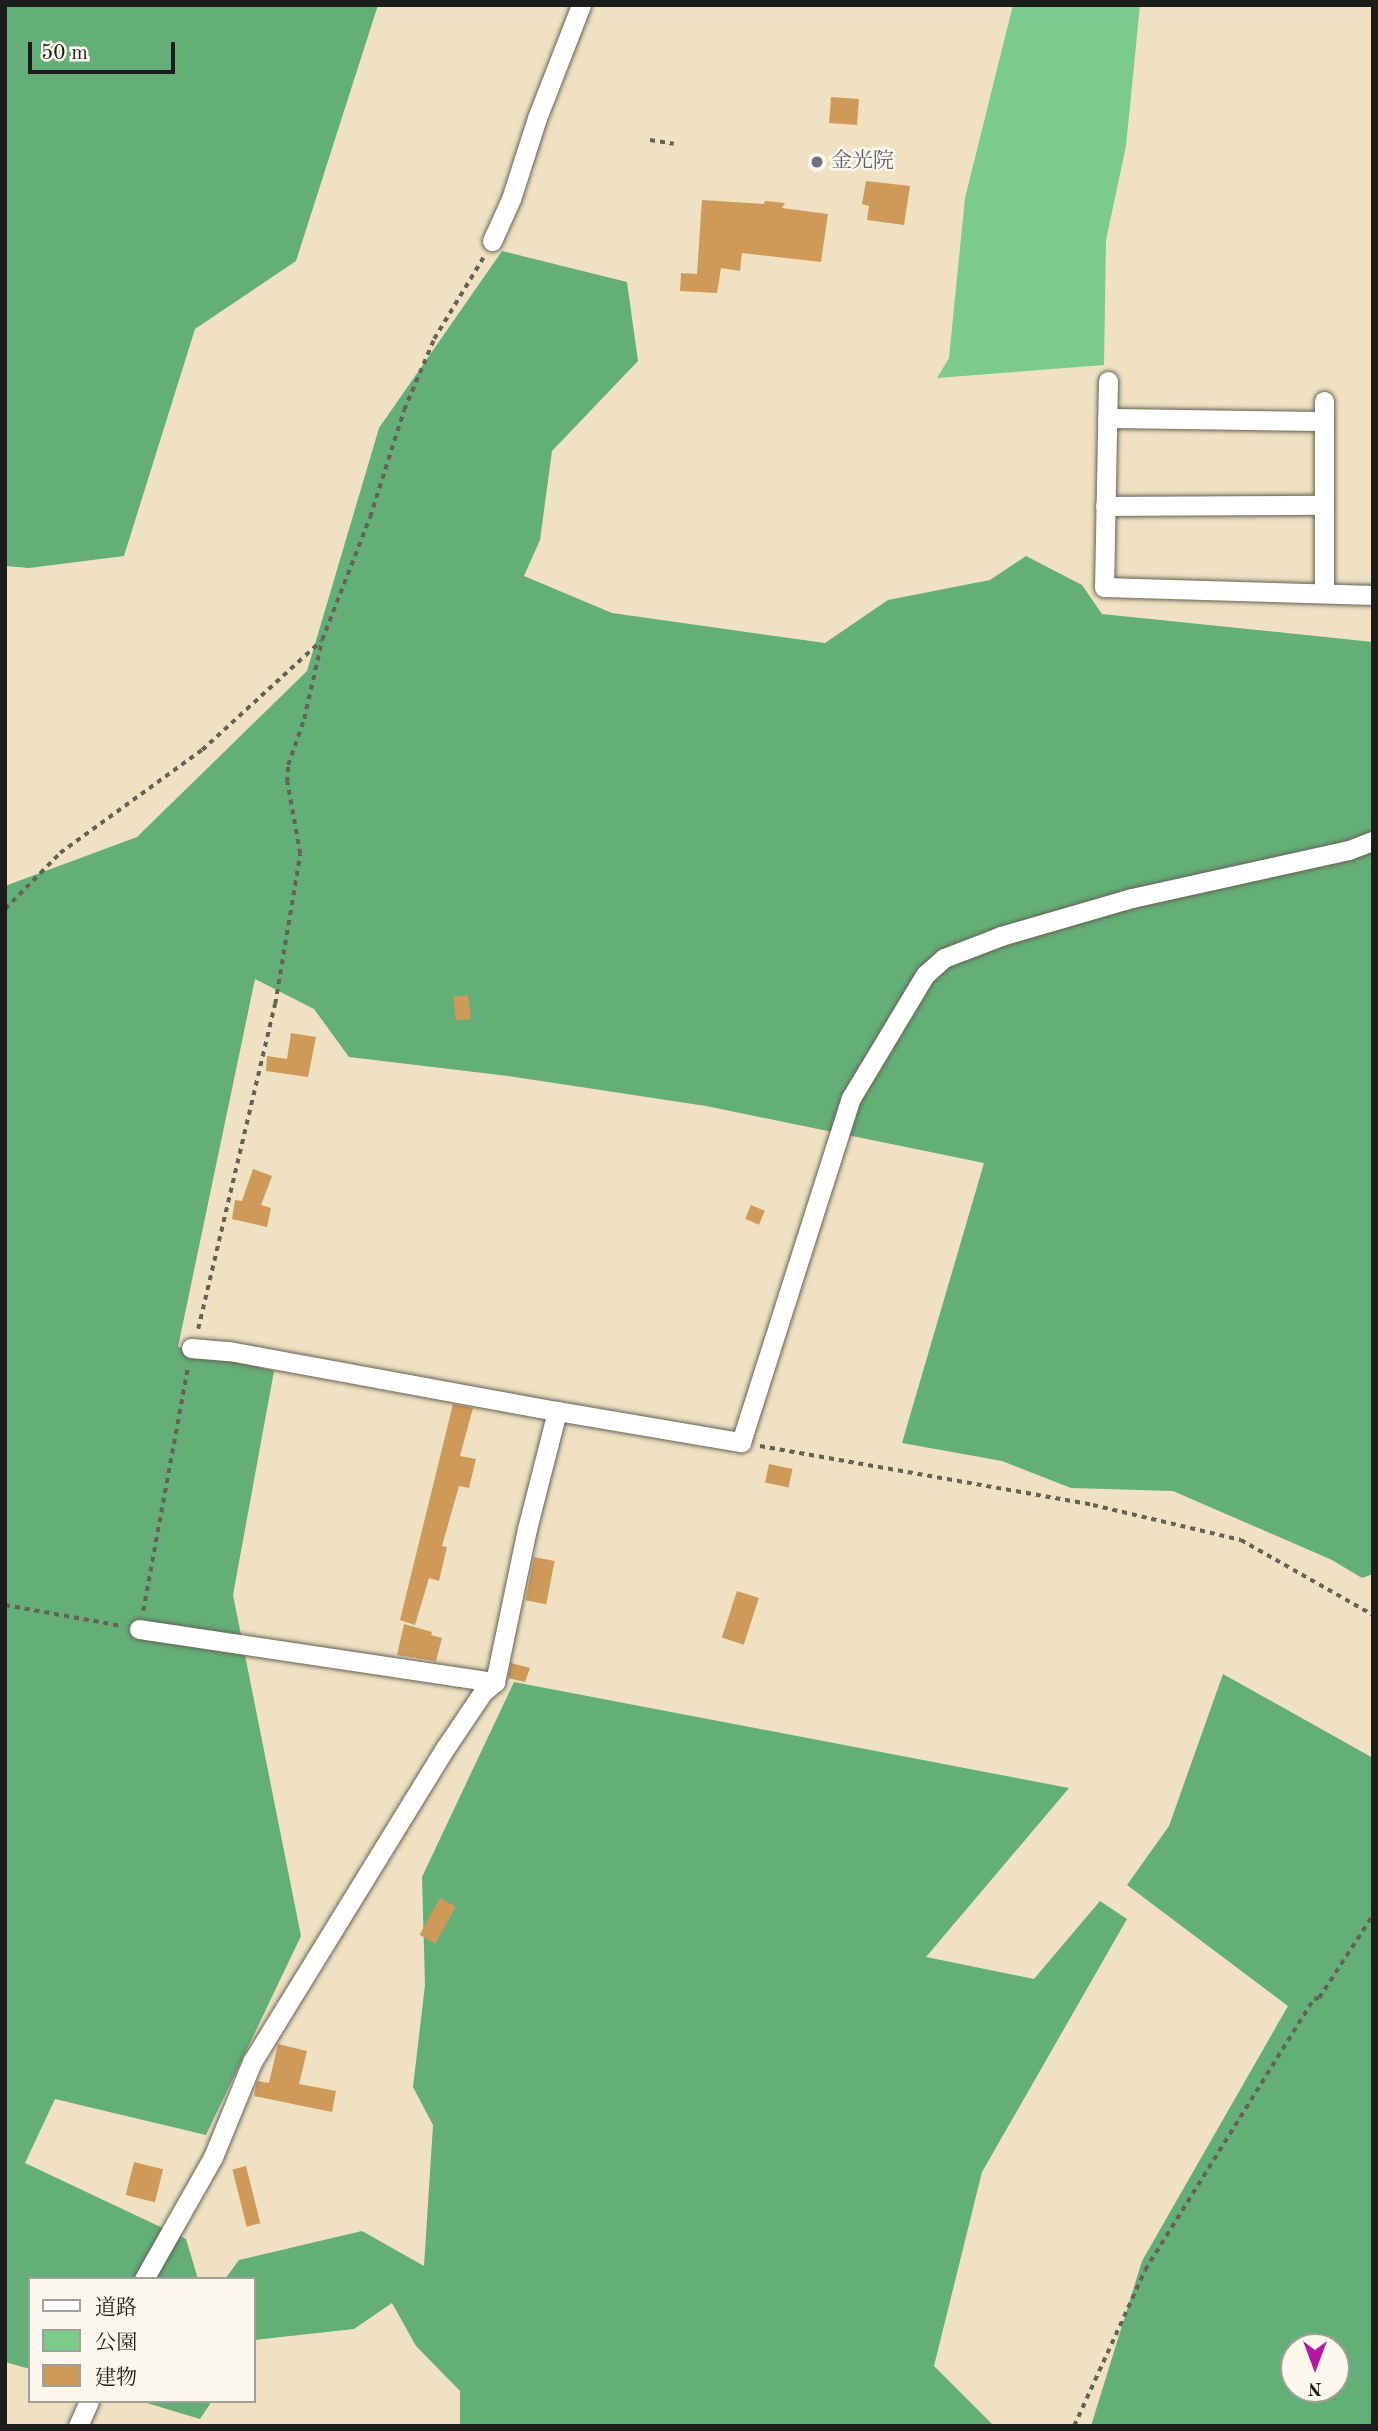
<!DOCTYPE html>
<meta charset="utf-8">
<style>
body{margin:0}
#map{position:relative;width:1378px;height:2431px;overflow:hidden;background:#efe1c2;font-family:"Old Standard TT","Noto Serif JP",serif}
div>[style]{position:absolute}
.green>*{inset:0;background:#7bcb8b}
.forest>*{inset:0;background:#64af77}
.building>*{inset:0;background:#cf9959;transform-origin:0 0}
.path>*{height:3.5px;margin-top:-1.75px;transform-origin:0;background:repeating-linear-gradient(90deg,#666156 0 5px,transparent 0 10px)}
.roads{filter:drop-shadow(0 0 2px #666156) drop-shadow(0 0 2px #666156)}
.street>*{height:19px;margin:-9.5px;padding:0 9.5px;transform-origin:9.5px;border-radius:9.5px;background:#fff}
.dots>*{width:19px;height:19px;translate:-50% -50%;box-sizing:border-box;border:4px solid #fbf7ec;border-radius:50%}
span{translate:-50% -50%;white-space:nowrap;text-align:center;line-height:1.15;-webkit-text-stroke:5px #fbf7ec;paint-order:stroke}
.worship-label{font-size:21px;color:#5b616d}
.left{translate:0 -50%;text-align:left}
.frame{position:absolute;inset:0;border:7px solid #1c1c1c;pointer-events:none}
.legend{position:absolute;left:28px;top:2277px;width:228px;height:126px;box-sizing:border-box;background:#fbf7ec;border:2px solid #a29f99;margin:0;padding:9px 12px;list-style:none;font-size:21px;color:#1c1c1c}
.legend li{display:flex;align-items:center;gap:14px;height:35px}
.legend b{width:35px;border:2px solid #a29f99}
.north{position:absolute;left:1280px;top:2333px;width:70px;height:70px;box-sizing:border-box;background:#fbf7ec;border:2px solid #a29f99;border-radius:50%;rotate:180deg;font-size:19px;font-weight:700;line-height:28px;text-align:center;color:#1c1c1c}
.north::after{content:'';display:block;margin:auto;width:24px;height:32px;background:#b5179e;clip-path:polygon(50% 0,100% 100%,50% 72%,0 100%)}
.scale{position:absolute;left:28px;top:42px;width:147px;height:32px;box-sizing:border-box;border:4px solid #1c1c1c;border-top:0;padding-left:9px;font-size:21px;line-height:24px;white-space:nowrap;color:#1c1c1c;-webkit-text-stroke:5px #fbf7ec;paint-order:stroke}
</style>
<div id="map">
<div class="green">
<i style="clip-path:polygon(1013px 5px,1140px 5px,1126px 146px,1106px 240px,1104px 365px,937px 378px,949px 358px,965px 198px)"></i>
</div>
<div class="forest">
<i style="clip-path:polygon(5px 5px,378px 5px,296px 261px,195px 329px,124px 556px,29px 568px,5px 566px)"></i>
<i style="clip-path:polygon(502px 251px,627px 282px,638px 361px,552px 451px,540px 540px,524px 576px,612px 613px,825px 643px,888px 600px,990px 580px,1026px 556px,1082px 585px,1102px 614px,1373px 642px,1373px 1574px,1362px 1578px,1332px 1560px,1173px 1491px,1071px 1488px,1002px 1461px,902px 1443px,984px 1163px,706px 1106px,508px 1076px,349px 1057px,314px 1009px,255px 979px,178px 1347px,274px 1371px,233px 1595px,301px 1936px,206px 2135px,55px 2099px,25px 2163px,186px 2239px,198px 2279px,30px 2279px,30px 2369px,5px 2362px,5px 886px,137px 837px,307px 671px,379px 428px)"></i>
<i style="clip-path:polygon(evenodd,1223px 1674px,1373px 1758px,1373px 2426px,1091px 2426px,1142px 2261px,1288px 2006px,1127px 1885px,1169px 1826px,1223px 1674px,1294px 2347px,1336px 2347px,1336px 2389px,1294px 2389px,1294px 2347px)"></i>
<i style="clip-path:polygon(514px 1682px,1069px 1788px,926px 1957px,1034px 1979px,1100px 1901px,1127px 1919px,982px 2172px,934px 2366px,994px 2426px,460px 2426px,460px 2391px,416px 2346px,392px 2303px,354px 2329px,254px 2340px,254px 2279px,225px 2279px,239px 2260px,362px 2231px,424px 2266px,433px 2125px,413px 2087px,425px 1985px,422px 1877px)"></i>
<i style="clip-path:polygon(140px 2401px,212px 2401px,200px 2419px)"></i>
</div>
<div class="building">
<i style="left:831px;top:97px;width:28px;height:26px;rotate:4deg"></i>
<i style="clip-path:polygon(866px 181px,910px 186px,904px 225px,867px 220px,869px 206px,862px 204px)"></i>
<i style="clip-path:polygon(702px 200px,764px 204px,765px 201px,785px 203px,782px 208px,828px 214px,821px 262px,742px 253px,740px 271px,721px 268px,717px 293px,680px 291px,681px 273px,697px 274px)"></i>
<i style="left:468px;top:995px;width:24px;height:15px;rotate:83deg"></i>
<i style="clip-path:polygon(291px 1033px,316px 1037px,308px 1077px,266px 1071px,267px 1056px,287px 1059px)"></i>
<i style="clip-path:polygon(253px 1169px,272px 1176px,261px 1205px,271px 1208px,267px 1227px,232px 1219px,235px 1200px,242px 1201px)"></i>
<i style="left:751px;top:1205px;width:15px;height:15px;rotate:23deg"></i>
<i style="clip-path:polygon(453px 1404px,473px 1408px,460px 1456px,476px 1459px,469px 1488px,459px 1486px,442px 1546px,447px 1547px,439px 1581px,429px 1578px,415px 1625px,400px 1620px)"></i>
<i style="left:769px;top:1464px;width:24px;height:19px;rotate:12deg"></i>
<i style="left:534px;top:1557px;width:21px;height:44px;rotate:11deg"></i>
<i style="left:737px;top:1591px;width:23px;height:49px;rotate:18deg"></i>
<i style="clip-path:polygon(404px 1624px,432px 1632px,431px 1635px,442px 1638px,436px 1661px,397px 1655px)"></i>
<i style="clip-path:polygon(511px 1663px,530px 1668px,525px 1682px,508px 1678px)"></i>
<i style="left:440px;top:1898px;width:18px;height:42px;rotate:29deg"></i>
<i style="clip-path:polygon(278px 2044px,307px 2051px,299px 2084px,336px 2091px,332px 2112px,254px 2096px,257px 2081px,269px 2083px)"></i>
<i style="left:134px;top:2162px;width:30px;height:34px;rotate:14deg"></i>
<i style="left:246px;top:2166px;width:59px;height:14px;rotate:76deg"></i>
</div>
<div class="path">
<i style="left:650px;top:140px;width:24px;rotate:9deg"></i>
<i style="left:5px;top:909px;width:78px;rotate:-45.5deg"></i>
<i style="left:60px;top:853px;width:175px;rotate:-36deg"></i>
<i style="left:202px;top:750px;width:161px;rotate:-42.5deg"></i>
<i style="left:198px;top:1329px;width:334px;rotate:-76.7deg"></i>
<i style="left:275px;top:1004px;width:152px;rotate:-80.5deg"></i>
<i style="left:300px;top:854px;width:73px;rotate:-100.2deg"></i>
<i style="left:287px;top:782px;width:17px;rotate:-87deg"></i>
<i style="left:288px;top:765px;width:49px;rotate:-70.8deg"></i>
<i style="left:304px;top:719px;width:81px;rotate:-77.2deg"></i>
<i style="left:322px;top:640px;width:132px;rotate:-68.7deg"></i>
<i style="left:370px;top:517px;width:112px;rotate:-72.4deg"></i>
<i style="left:404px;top:410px;width:77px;rotate:-67.1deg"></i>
<i style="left:434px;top:339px;width:95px;rotate:-58.8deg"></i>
<i style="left:760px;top:1446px;width:338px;rotate:10deg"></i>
<i style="left:1093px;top:1505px;width:152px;rotate:13.3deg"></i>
<i style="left:1241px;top:1540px;width:152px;rotate:29.6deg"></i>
<i style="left:5px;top:1605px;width:119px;rotate:10.2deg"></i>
<i style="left:143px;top:1611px;width:248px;rotate:-79.6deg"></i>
<i style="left:1074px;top:2426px;width:171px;rotate:-65.5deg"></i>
<i style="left:1145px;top:2270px;width:319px;rotate:-58.1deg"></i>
<i style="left:1314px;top:1999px;width:5px;rotate:-11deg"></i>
<i style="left:1319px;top:1998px;width:99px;rotate:-57deg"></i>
</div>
<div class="roads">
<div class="street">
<i style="left:492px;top:241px;width:46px;rotate:-65.7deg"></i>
<i style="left:511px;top:199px;width:85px;rotate:-72.2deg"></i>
<i style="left:537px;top:118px;width:121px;rotate:-68.7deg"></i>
<i style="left:1108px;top:381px;width:206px;rotate:91.1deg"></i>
<i style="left:1104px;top:587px;width:269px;rotate:1.7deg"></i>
<i style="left:1324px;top:401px;width:192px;rotate:90deg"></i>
<i style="left:1107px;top:418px;width:217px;rotate:0.8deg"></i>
<i style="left:1105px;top:506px;width:219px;rotate:-0.3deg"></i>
<i style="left:191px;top:1348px;width:38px;rotate:5deg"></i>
<i style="left:229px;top:1351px;width:333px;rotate:10.4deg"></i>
<i style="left:139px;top:1629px;width:360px;rotate:8.5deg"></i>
<i style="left:144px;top:2279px;width:140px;rotate:-60.5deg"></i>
<i style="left:213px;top:2157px;width:103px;rotate:-67.7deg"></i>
<i style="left:252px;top:2062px;width:370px;rotate:-58.4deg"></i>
<i style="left:446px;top:1747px;width:66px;rotate:-56.1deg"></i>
<i style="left:483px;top:1692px;width:16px;rotate:-40deg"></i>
<i style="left:495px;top:1682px;width:156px;rotate:-78.2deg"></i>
<i style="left:527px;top:1529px;width:122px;rotate:-75.7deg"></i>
<i style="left:557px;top:1411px;width:187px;rotate:9.6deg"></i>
<i style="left:741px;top:1442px;width:361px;rotate:-72.3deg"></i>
<i style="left:851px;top:1098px;width:144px;rotate:-59deg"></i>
<i style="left:925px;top:975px;width:25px;rotate:-42deg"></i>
<i style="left:944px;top:958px;width:61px;rotate:-21.1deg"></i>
<i style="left:1001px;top:936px;width:136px;rotate:-16.2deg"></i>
<i style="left:1132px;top:898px;width:222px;rotate:-12.5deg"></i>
<i style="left:1349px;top:850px;width:26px;rotate:-21deg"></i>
<i style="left:78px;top:2426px;width:27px;rotate:-66deg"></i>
</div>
</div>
<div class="dots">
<i style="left:817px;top:162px;background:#6b7280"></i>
</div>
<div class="worship-label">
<span class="left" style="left:831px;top:162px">金光院</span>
</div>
<div class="frame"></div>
<ul class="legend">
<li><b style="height:9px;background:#fff"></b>道路</li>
<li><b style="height:19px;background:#7bcb8b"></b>公園</li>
<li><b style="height:19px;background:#cf9959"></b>建物</li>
</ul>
<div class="north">N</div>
<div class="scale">50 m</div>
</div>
